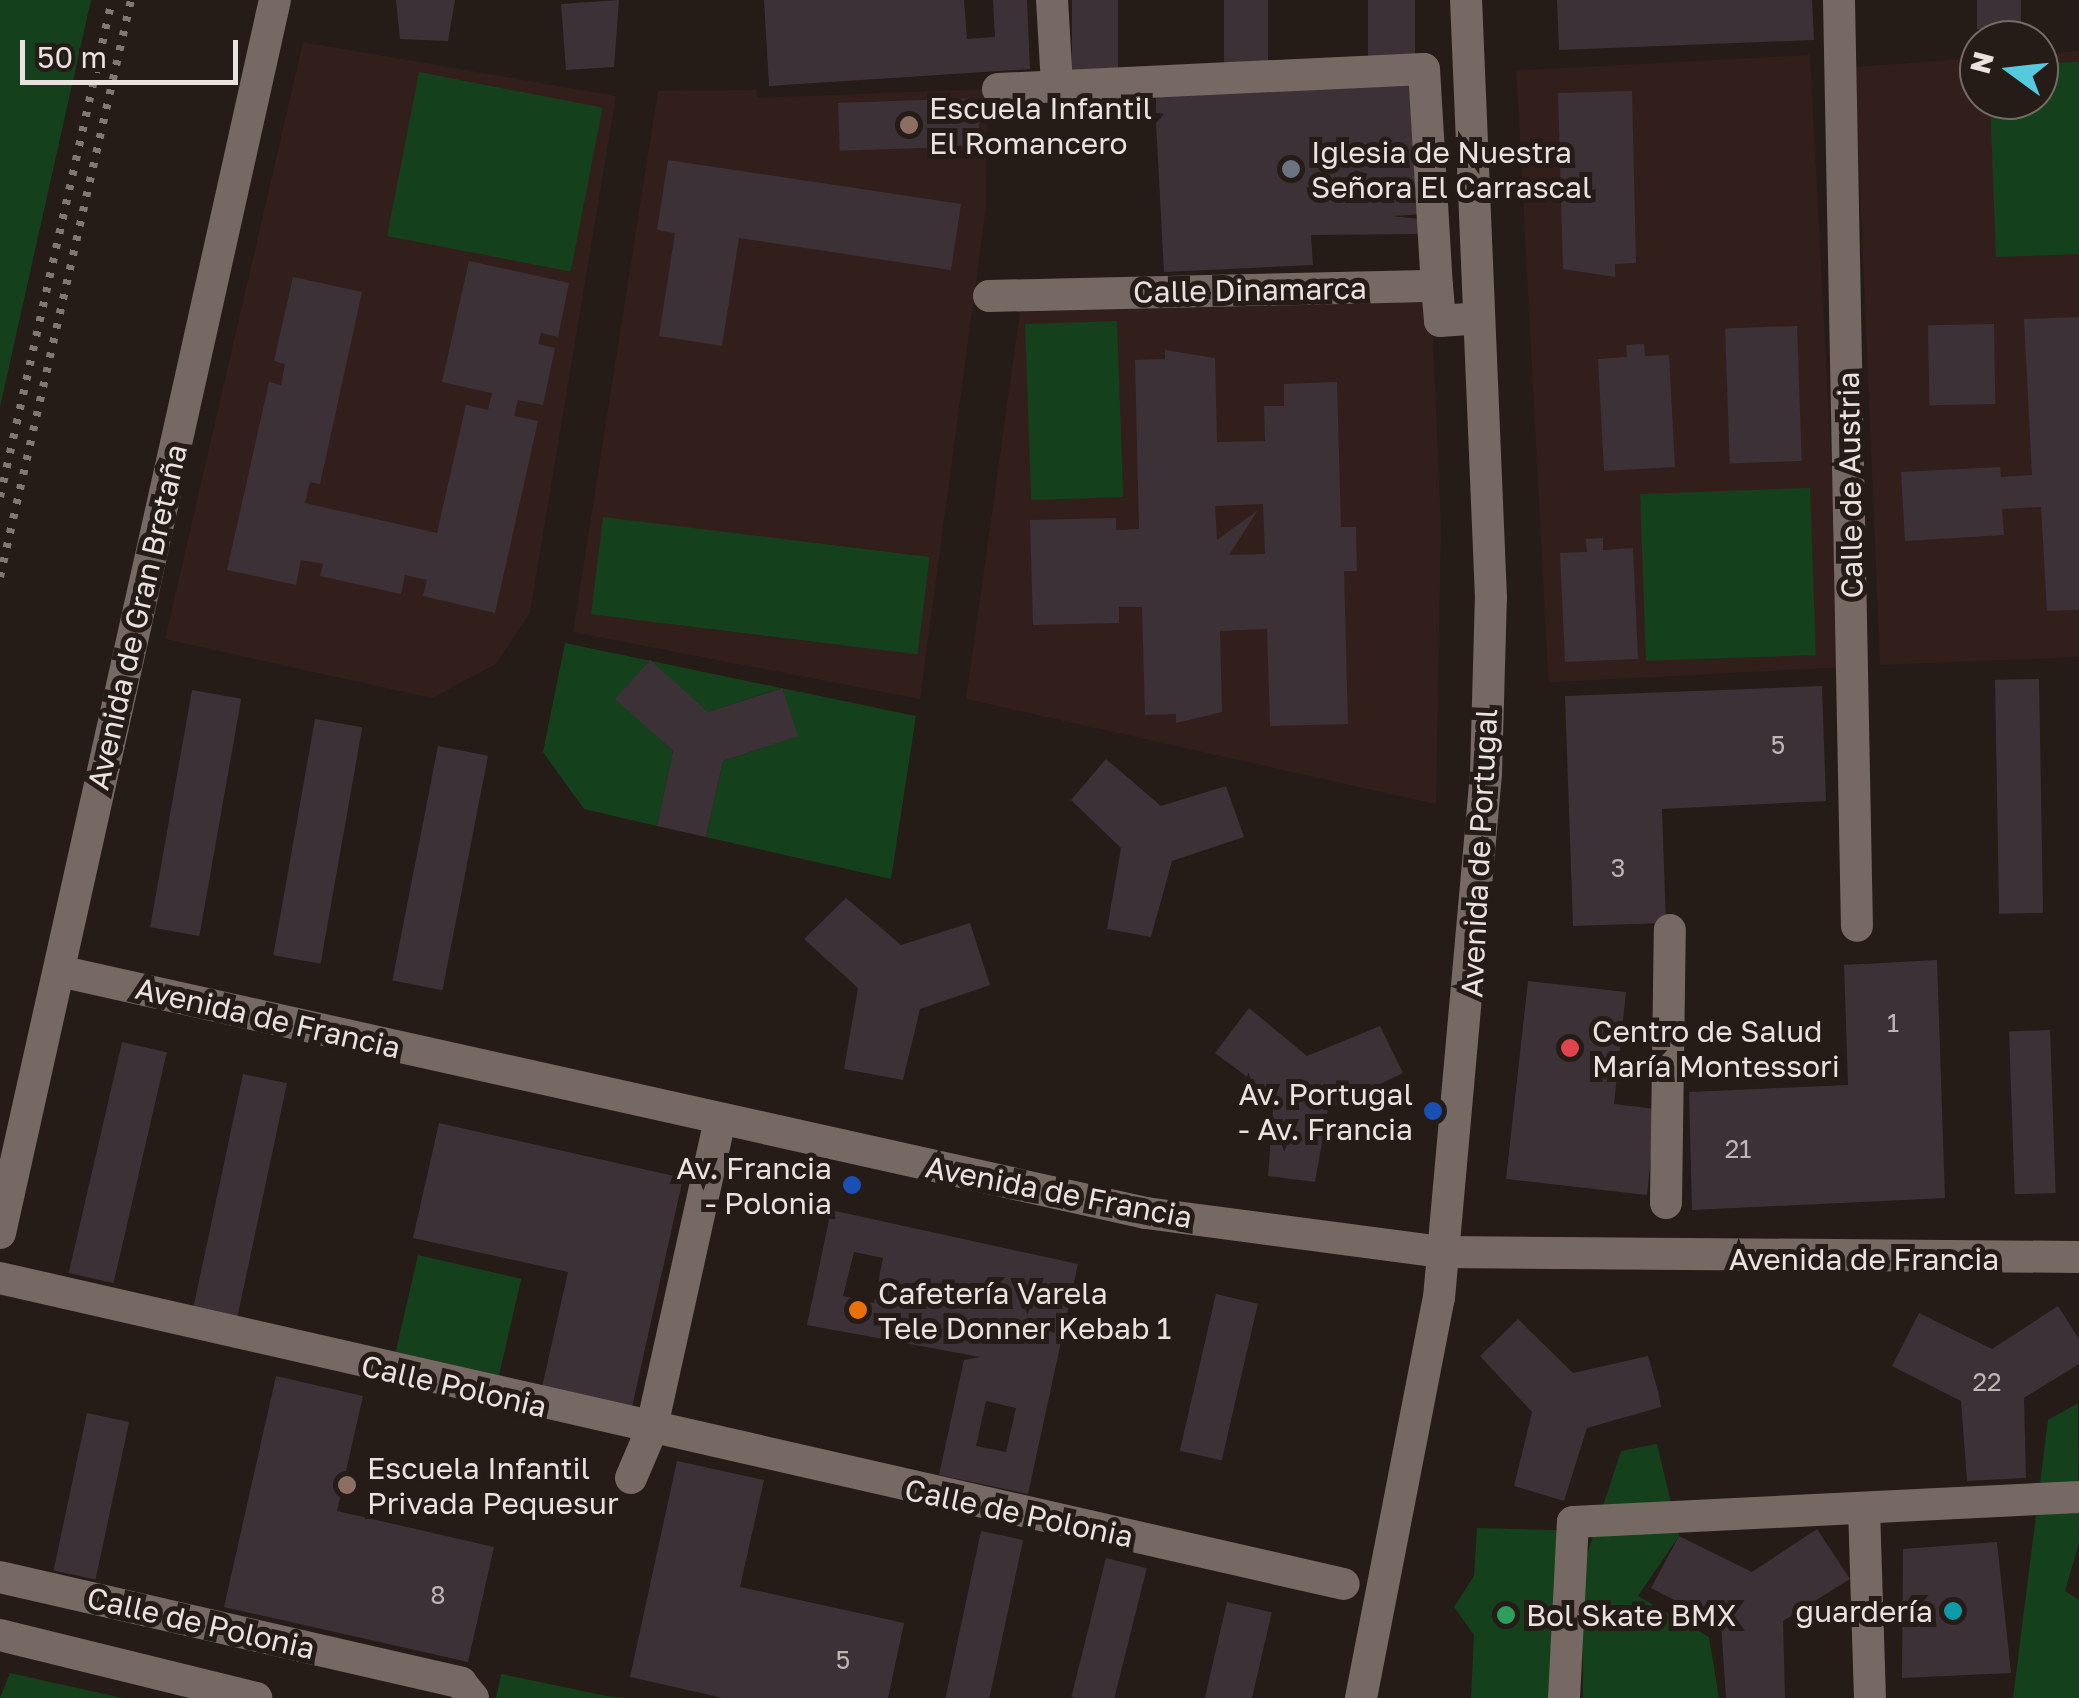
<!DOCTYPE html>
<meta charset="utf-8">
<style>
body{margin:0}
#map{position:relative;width:2079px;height:1698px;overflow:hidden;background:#251b17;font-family:"Golos Text",sans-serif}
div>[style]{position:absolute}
.education>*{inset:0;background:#321f1c;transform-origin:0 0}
.green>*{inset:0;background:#14411c;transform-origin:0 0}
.building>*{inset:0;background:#3c3137;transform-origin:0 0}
.minor>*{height:32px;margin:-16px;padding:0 16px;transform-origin:16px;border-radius:16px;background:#766964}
.rail>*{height:8px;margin-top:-4px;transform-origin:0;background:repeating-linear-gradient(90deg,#817874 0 5px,transparent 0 15px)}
.dots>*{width:28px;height:28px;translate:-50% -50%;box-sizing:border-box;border:5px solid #251b17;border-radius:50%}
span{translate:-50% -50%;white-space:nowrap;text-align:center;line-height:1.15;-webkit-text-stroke:10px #251b17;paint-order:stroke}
.number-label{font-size:25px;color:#beb6b5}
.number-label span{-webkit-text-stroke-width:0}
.poi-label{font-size:30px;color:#eae2df}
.left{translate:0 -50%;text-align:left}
.right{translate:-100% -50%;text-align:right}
.street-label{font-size:30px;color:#eae2df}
.north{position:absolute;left:1959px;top:20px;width:100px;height:100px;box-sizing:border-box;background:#251b17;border:2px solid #746b67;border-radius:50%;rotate:285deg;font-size:28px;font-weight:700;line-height:40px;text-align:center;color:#eae2df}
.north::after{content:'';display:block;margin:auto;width:35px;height:45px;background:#55cadf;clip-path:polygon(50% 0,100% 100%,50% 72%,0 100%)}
.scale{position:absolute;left:20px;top:40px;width:218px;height:45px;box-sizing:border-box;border:5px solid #eae2df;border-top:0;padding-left:12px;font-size:30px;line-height:35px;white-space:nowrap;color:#eae2df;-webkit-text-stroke:8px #251b17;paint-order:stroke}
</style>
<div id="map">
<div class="education">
<i style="clip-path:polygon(303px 42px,616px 96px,530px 612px,496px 664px,432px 698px,165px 639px)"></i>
<i style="clip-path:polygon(2079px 51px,2079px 657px,1880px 665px,1855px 67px,1979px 58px,1979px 100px,2039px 100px,2039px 54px)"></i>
<i style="left:1810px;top:55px;width:613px;height:294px;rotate:87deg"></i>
<i style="clip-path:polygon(987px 89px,986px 207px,920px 699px,573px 632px,658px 91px,756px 90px,757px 98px)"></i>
<i style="clip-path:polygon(1431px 297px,1441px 525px,1436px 804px,966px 699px,1020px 312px)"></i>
</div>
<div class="green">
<i style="clip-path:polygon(0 0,91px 0,0 407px)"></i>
<i style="clip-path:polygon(2079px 62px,2079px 254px,1996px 257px,1990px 100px,2039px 100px,2039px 63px)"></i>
<i style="left:419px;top:72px;width:187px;height:167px;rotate:11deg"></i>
<i style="left:1117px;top:321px;width:176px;height:92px;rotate:88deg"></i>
<i style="left:1810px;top:488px;width:167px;height:170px;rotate:88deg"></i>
<i style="left:603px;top:517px;width:329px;height:98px;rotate:7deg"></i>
<i style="clip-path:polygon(565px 643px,916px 716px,891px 879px,706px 837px,723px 761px,797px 736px,781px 688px,708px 712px,649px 661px,616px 699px,673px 751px,657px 826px,584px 809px,543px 752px)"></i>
<i style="left:418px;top:1255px;width:106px;height:99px;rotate:13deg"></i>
<i style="clip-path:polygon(2078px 1403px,2079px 1543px,2065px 1591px,2079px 1600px,2079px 1698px,2013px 1698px,2048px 1420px)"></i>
<i style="clip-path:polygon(1657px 1444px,1679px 1536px,1638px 1596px,1709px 1637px,1719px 1698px,1583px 1698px,1582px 1570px,1621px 1451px)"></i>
<i style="clip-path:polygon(1477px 1528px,1558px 1530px,1552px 1698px,1471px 1698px,1474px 1635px,1454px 1607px,1474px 1576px)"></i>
<i style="clip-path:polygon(10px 1673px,123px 1698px,0 1698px)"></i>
<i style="clip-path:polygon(501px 1674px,607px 1696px,628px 1698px,496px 1698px)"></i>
</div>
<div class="building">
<i style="clip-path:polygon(396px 0,455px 0,448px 41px,400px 39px)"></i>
<i style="clip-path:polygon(619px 0,614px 67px,566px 70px,561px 4px)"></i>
<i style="clip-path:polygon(764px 0,964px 0,967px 39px,995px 37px,993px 0,1027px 0,1030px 69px,769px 86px)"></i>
<i style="left:1072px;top:0;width:46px;height:73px"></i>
<i style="left:1224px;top:0;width:44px;height:67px"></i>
<i style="left:1368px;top:0;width:47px;height:62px"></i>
<i style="clip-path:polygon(1557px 0,1812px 0,1814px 40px,1559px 50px)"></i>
<i style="left:1977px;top:0;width:44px;height:29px"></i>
<i style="clip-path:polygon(1419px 80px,1426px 214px,1392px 216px,1419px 219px,1420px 234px,1311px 235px,1313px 265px,1164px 272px,1156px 123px,1164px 114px,1156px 113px,1156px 93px)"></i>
<i style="clip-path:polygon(1632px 91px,1636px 263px,1615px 264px,1615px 277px,1563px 269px,1558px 93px)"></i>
<i style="left:978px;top:98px;width:48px;height:140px;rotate:88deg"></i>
<i style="clip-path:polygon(668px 160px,961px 204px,951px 270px,739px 238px,722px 346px,659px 336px,675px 233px,657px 230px)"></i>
<i style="clip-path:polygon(469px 261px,569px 283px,558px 337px,541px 333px,538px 344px,555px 348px,543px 405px,518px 400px,514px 416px,538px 421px,495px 613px,423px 596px,427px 580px,405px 575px,401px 594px,320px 576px,323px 564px,301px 560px,296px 585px,227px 570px,269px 382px,281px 385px,285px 364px,274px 361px,293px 277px,362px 292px,320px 484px,310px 482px,305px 503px,437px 533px,466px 405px,488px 410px,492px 393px,442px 382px)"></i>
<i style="clip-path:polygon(2079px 317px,2079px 610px,2047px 611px,2041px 507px,2002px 509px,2004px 535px,1905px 541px,1901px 472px,2000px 467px,2001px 477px,2032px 475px,2024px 319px)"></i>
<i style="left:1994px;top:324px;width:80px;height:66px;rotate:89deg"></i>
<i style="left:1797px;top:326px;width:135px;height:72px;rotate:88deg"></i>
<i style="clip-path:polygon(1644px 344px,1645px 356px,1669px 355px,1675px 467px,1604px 471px,1598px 359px,1627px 357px,1626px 345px)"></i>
<i style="clip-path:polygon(evenodd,1165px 350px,1215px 358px,1217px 442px,1265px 441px,1264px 406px,1284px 406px,1284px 384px,1337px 382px,1341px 527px,1356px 527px,1357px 571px,1344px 571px,1348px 724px,1270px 726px,1267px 629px,1220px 631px,1222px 712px,1176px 723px,1176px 714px,1145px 715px,1142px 607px,1119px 607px,1119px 623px,1033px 625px,1030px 520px,1116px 518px,1116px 530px,1139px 529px,1135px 360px,1165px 359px,1165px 350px,1263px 504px,1265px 554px,1229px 555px,1258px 510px,1217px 540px,1215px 506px,1263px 504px)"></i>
<i style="clip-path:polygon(1603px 538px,1603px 550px,1633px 548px,1638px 659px,1565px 662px,1560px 553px,1587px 552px,1586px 539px)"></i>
<i style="clip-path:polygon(650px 660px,708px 712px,782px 688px,798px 736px,723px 761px,706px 837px,657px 826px,673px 751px,615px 699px)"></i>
<i style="left:2039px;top:679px;width:234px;height:44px;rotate:89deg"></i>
<i style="clip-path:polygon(1822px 686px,1826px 801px,1662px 809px,1666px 923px,1573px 926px,1565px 696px)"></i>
<i style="left:192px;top:690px;width:50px;height:241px;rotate:10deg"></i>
<i style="left:315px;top:719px;width:48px;height:240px;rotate:10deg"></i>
<i style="left:438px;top:746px;width:51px;height:239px;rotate:11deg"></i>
<i style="clip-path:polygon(1106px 759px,1161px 806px,1226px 786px,1244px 837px,1172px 861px,1151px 937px,1107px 929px,1121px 848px,1071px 800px)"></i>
<i style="clip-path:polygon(846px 898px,901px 945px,970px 923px,990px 985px,920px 1009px,903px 1080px,844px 1069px,858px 988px,804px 939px)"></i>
<i style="clip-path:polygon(1937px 960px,1945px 1198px,1692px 1210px,1689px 1092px,1848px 1085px,1844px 965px)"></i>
<i style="clip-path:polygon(1528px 981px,1626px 992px,1614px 1104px,1656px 1109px,1647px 1195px,1506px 1179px)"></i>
<i style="clip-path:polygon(1249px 1008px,1307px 1056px,1380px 1026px,1403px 1073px,1328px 1109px,1315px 1182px,1268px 1176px,1274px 1097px,1215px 1053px)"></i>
<i style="left:2050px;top:1030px;width:163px;height:41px;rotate:88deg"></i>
<i style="left:122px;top:1042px;width:46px;height:237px;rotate:13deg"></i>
<i style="left:243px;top:1074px;width:45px;height:240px;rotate:12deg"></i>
<i style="clip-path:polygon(439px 1123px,683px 1178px,632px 1407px,542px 1387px,568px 1272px,413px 1238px)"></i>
<i style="clip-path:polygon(evenodd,831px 1210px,1078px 1264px,1028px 1494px,939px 1475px,964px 1360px,980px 1357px,807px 1325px,831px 1210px,854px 1252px,883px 1258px,874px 1303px,843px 1296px,854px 1252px,831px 1210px,986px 1401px,1016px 1408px,1006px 1452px,976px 1446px,986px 1401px)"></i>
<i style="left:1216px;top:1294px;width:43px;height:161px;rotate:13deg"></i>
<i style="clip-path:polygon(2058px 1306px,2079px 1339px,2079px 1364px,2024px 1398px,2026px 1478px,1967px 1481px,1961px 1401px,1892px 1366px,1919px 1313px,1992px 1349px)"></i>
<i style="clip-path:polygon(1518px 1319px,1573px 1373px,1648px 1356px,1658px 1391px,1661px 1407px,1587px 1428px,1564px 1501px,1514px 1486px,1532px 1412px,1480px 1356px)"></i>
<i style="clip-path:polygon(276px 1376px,363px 1396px,337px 1511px,494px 1547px,468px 1662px,224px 1607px)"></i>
<i style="left:87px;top:1413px;width:43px;height:161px;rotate:12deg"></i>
<i style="clip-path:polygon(677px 1461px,764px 1480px,740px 1587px,904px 1623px,888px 1698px,723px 1698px,630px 1677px)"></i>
<i style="clip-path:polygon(1817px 1529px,1850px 1579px,1783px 1621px,1785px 1698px,1726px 1698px,1721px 1624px,1651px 1588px,1679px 1536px,1752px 1572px)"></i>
<i style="left:981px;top:1531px;width:43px;height:171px;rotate:12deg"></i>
<i style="clip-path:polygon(1997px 1542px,2011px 1673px,1902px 1678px,1903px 1549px)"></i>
<i style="left:1106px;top:1558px;width:42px;height:143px;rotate:14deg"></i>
<i style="left:1227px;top:1602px;width:46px;height:98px;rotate:13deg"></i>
</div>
<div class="minor">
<i style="left:1052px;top:0;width:84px;rotate:86.6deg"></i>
<i style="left:1839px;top:0;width:926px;rotate:88.89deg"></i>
<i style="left:998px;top:89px;width:426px;rotate:-2.7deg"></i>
<i style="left:1424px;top:69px;width:217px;rotate:86.6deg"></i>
<i style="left:989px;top:296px;width:448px;rotate:-1.3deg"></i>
<i style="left:1437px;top:286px;width:35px;rotate:85deg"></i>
<i style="left:1440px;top:321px;width:39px;rotate:-4deg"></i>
<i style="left:59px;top:971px;width:1114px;rotate:12.55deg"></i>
<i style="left:1146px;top:1213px;width:301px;rotate:7.5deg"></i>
<i style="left:1444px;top:1252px;width:635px;rotate:0.45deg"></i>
<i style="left:1666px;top:1203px;width:273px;rotate:-89.2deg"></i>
<i style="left:0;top:1233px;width:1263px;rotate:-77.43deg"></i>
<i style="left:0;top:1278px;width:1378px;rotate:12.83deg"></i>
<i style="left:631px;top:1478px;width:51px;rotate:-66.9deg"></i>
<i style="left:651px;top:1431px;width:319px;rotate:-77.5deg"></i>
<i style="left:1864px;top:1508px;width:190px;rotate:88.2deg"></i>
<i style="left:0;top:1577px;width:473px;rotate:12.9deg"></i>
<i style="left:461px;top:1683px;width:19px;rotate:51deg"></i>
<i style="left:0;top:1635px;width:264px;rotate:13.8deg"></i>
<i style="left:1361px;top:1698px;width:408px;rotate:-79deg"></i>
<i style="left:1439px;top:1298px;width:527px;rotate:-84.88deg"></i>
<i style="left:1486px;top:773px;width:175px;rotate:-88.4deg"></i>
<i style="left:1491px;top:598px;width:599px;rotate:-92.39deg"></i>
<i style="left:1564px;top:1698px;width:176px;rotate:-87.1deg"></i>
<i style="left:1573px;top:1522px;width:507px;rotate:-2.83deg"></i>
</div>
<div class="rail">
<i style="left:0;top:497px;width:509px;rotate:-77.3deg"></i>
<i style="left:0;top:577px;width:592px;rotate:-77.21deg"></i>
</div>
<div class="dots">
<i style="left:909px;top:125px;background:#8d6e63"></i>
<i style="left:1291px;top:169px;background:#6b7280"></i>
<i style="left:1570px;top:1048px;background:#e0444e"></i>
<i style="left:1433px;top:1111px;background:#1a4fb4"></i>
<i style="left:852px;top:1185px;background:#1a4fb4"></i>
<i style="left:858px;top:1310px;background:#e8710a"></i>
<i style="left:347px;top:1485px;background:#8d6e63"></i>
<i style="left:1953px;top:1611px;background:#0f9aa8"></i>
<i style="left:1506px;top:1615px;background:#2e9e5b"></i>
</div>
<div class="number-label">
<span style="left:1778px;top:745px">5</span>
<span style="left:1618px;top:868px">3</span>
<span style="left:1893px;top:1023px">1</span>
<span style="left:1738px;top:1149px">21</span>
<span style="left:1987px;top:1382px">22</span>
<span style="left:438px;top:1595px">8</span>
<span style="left:843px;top:1660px">5</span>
</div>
<div class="poi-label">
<span class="left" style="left:929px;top:125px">Escuela Infantil<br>El Romancero</span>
<span class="left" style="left:1311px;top:169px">Iglesia de Nuestra<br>Señora El Carrascal</span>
<span class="left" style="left:1592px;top:1048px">Centro de Salud<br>María Montessori</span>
<span class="right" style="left:1413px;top:1111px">Av. Portugal<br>- Av. Francia</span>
<span class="right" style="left:832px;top:1185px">Av. Francia<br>- Polonia</span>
<span class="left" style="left:878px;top:1310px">Cafetería Varela<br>Tele Donner Kebab 1</span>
<span class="left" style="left:367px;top:1485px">Escuela Infantil<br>Privada Pequesur</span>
<span class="right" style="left:1933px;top:1611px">guardería</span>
<span class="left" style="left:1526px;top:1615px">Bol Skate BMX</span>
</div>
<div class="street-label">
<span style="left:1250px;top:290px;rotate:-1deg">Calle Dinamarca</span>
<span style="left:1850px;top:485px;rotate:-91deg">Calle de Austria</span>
<span style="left:137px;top:617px;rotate:-77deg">Avenida de Gran Bretaña</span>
<span style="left:1479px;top:853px;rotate:-87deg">Avenida de Portugal</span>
<span style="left:268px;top:1018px;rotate:13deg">Avenida de Francia</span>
<span style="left:1059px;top:1192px;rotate:11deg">Avenida de Francia</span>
<span style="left:1864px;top:1259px">Avenida de Francia</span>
<span style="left:454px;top:1386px;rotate:13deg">Calle Polonia</span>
<span style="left:1019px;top:1513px;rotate:12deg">Calle de Polonia</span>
<span style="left:201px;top:1623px;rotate:13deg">Calle de Polonia</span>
</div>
<div class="north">N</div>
<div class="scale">50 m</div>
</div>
